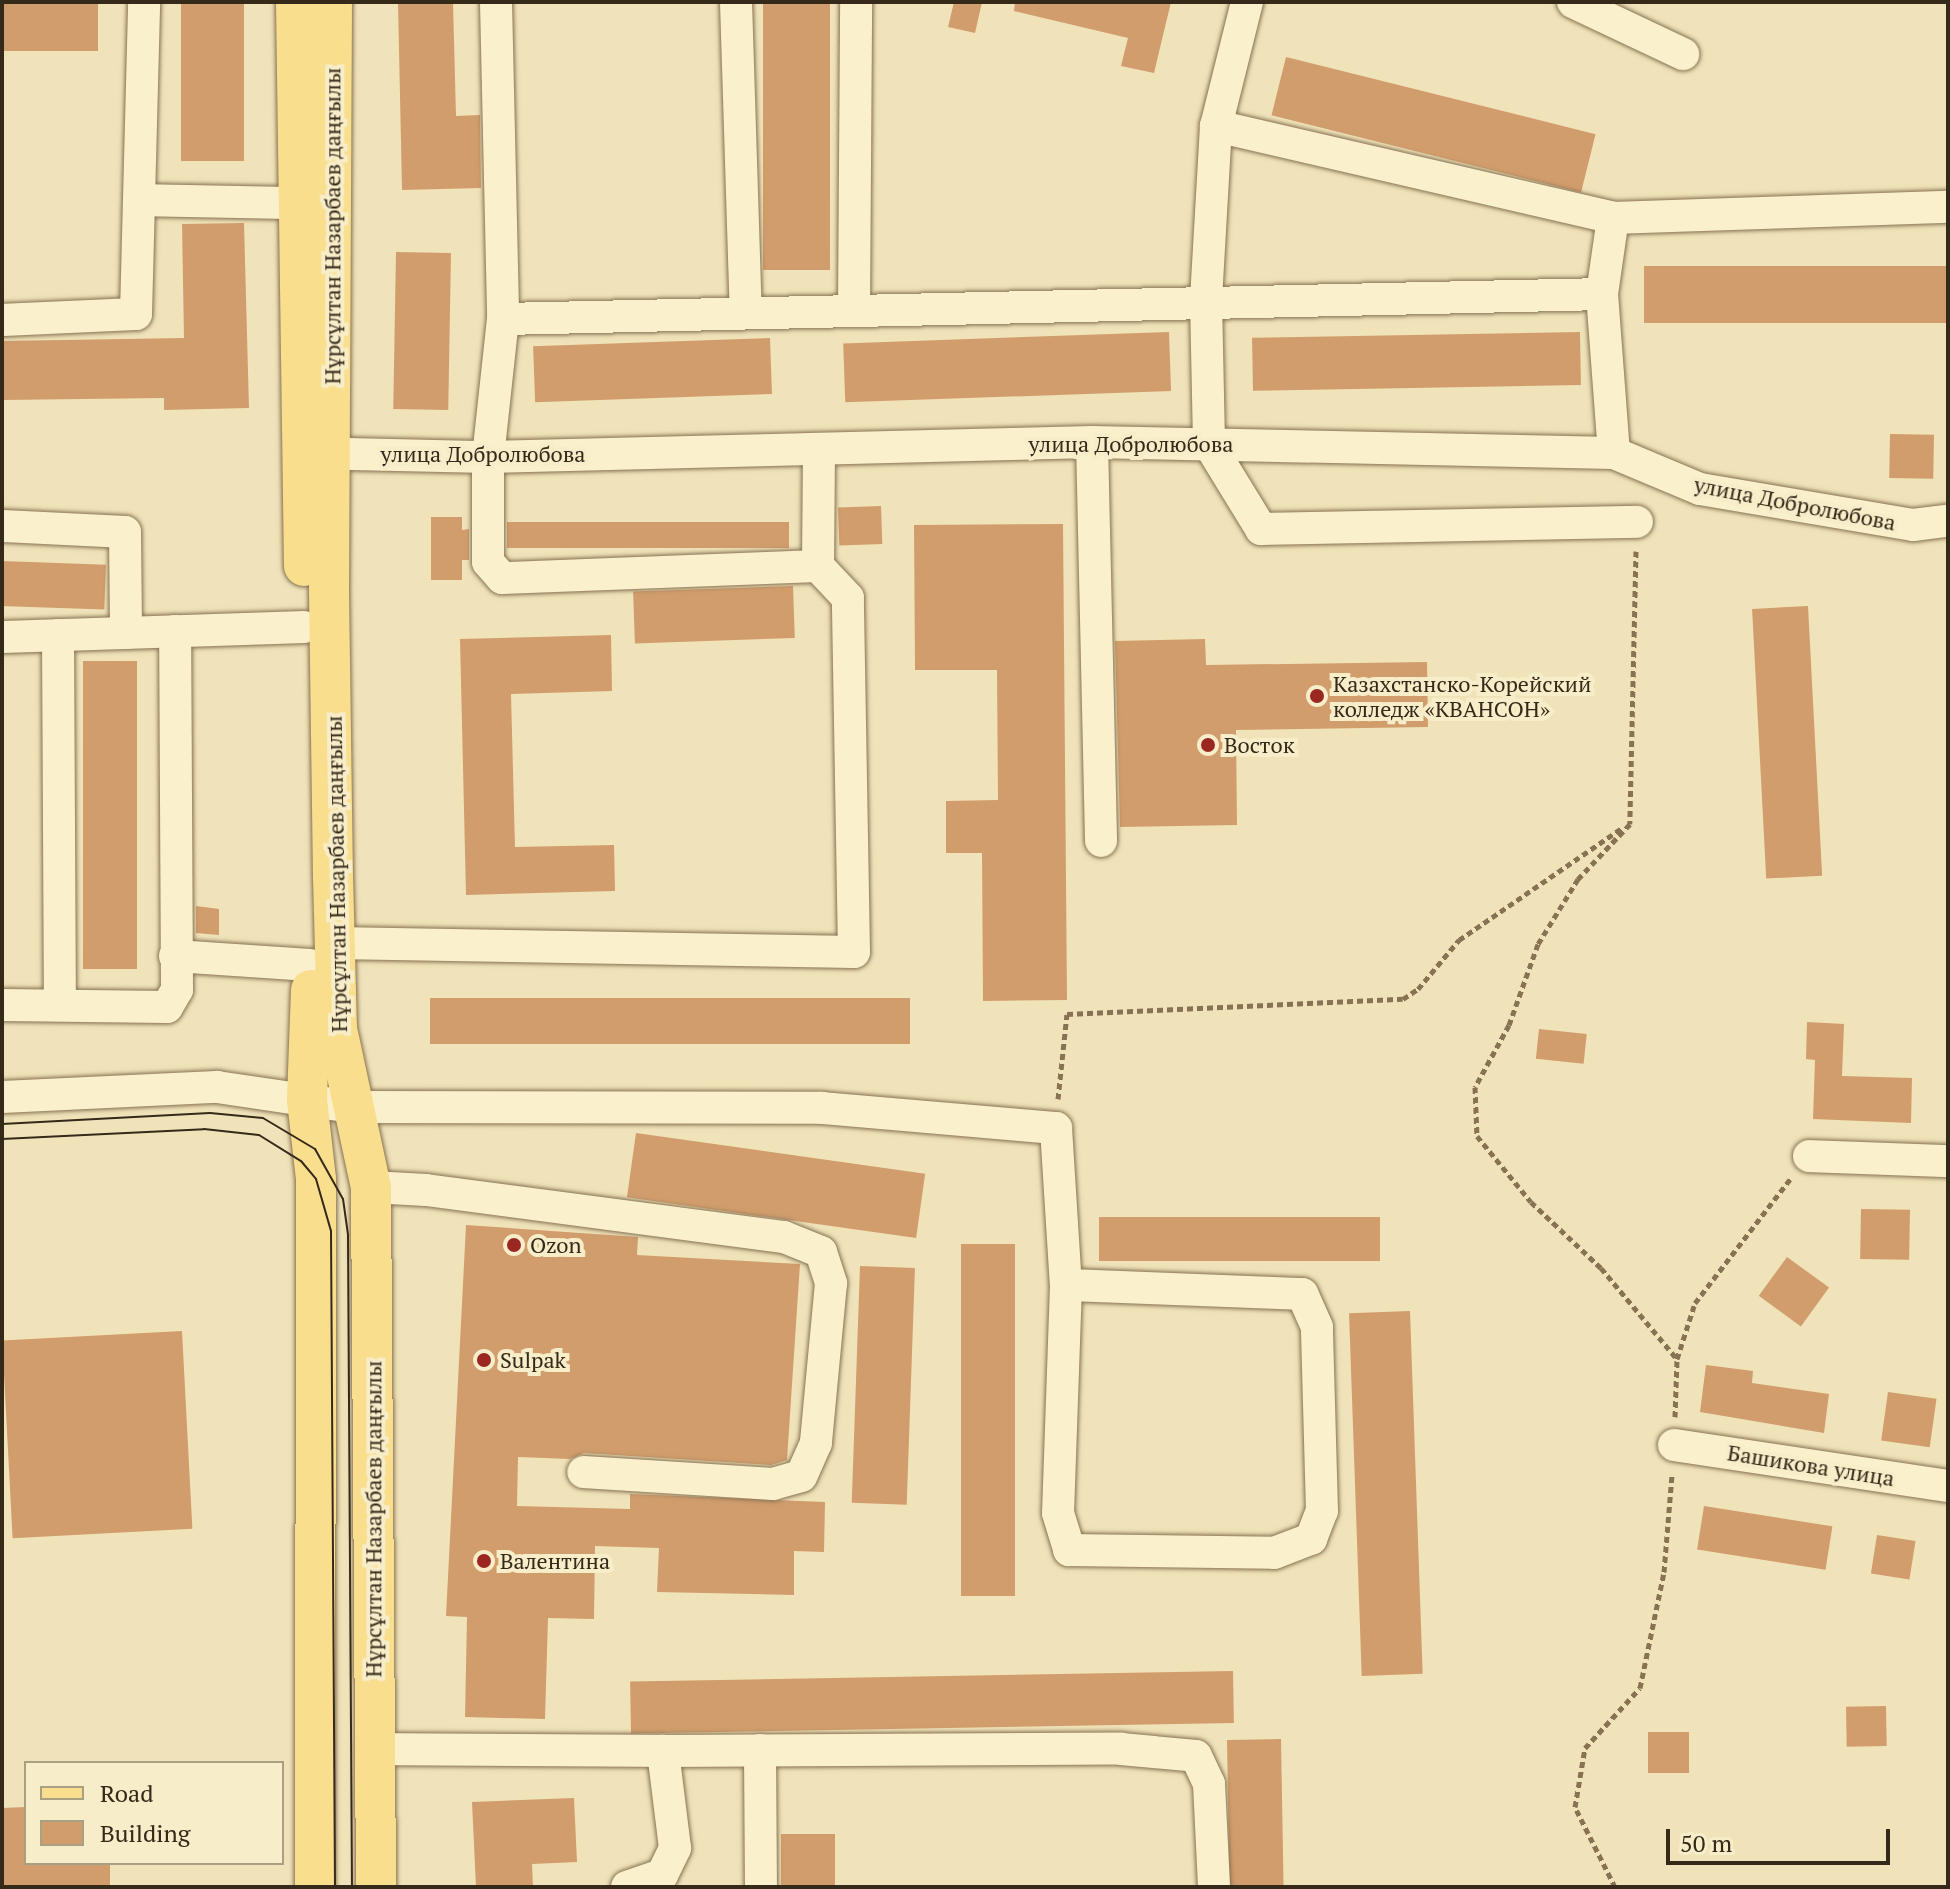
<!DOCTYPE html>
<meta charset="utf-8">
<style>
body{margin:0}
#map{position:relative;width:1950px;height:1889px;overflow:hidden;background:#f0e3b9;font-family:"PT Serif",serif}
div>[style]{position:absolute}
.building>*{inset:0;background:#d19d6c;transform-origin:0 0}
.path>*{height:5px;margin-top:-2.5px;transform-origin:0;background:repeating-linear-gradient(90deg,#877253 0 6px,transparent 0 10px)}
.roads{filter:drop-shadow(0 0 2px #877253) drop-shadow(0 0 2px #877253)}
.minor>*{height:32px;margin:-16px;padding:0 16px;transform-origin:16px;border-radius:16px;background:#fbf0cc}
.major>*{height:40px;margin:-20px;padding:0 20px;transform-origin:20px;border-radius:20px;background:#f8de8d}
.tram>*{height:2px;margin:-1px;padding:0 1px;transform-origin:1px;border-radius:1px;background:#352919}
.dots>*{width:22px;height:22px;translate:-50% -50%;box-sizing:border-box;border:4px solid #f7edc9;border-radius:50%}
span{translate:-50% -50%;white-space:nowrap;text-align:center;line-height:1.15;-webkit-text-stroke:8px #f7edc9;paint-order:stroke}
.street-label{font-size:22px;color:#352919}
.poi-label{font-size:22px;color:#352919}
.left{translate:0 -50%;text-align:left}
.frame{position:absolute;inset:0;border:4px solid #352919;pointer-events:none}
.legend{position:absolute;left:24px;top:1761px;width:260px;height:104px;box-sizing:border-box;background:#f7edc9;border:2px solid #a99f83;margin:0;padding:10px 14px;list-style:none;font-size:24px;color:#352919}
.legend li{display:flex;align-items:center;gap:16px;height:40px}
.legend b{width:40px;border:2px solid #a99f83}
.scale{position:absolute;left:1666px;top:1829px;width:224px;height:36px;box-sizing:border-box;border:4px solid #352919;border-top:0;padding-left:10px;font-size:24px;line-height:28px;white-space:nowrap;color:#352919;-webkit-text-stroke:6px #f7edc9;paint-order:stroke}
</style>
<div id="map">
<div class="building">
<i style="left:2px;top:2px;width:96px;height:49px"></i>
<i style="left:181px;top:2px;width:63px;height:159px"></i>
<i style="clip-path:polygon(398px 2px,453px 2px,456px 116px,480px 115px,481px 188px,402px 190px)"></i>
<i style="left:763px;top:2px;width:67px;height:268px"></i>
<i style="clip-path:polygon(954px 2px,982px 2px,975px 33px,948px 27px)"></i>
<i style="clip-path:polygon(1015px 2px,1171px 2px,1154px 73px,1121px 66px,1128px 38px,1014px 11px)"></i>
<i style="left:1286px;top:57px;width:319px;height:60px;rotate:14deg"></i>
<i style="clip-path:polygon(244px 223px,249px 408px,164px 410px,164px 398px,2px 400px,2px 341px,184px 338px,182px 224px)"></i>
<i style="left:396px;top:252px;width:55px;height:157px;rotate:1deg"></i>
<i style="left:1948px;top:266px;width:57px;height:304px;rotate:90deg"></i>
<i style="left:1169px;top:332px;width:59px;height:326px;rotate:88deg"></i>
<i style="left:1580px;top:332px;width:53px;height:328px;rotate:89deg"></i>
<i style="left:770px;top:338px;width:56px;height:237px;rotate:88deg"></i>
<i style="left:1890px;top:434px;width:44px;height:44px;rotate:1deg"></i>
<i style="left:881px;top:506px;width:38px;height:43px;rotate:88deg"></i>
<i style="clip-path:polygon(431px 517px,462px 517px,462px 530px,469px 529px,469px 560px,462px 560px,462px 580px,431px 580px)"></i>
<i style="left:789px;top:522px;width:26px;height:282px;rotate:90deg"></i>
<i style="clip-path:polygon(1063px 524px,1067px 1000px,983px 1001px,982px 853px,946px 853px,946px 801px,998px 800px,997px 670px,915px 670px,914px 525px)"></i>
<i style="left:2px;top:561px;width:104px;height:45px;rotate:2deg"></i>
<i style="left:793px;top:586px;width:52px;height:160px;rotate:88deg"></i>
<i style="left:1808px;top:606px;width:270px;height:56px;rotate:87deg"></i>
<i style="clip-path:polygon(611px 635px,612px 691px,511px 694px,515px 847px,614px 845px,615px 891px,466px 895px,460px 639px)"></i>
<i style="clip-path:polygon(1205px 639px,1206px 665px,1427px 662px,1428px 727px,1236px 730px,1237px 825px,1120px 827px,1115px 641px)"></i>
<i style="left:83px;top:661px;width:54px;height:308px"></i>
<i style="clip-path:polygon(196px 906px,219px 909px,219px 935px,196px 933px)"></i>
<i style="left:910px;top:998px;width:46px;height:480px;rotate:90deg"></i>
<i style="clip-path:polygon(1807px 1022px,1844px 1024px,1842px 1076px,1912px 1078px,1911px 1123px,1813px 1119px,1815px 1060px,1806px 1059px)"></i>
<i style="left:1539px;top:1029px;width:48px;height:30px;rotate:6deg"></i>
<i style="left:636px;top:1133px;width:292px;height:65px;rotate:8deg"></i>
<i style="left:1861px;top:1209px;width:49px;height:50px;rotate:1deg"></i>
<i style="left:1099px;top:1217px;width:281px;height:44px"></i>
<i style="clip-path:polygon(466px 1225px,638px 1237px,637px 1255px,800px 1264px,787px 1460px,771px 1465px,584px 1453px,570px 1459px,518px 1457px,517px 1506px,630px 1509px,630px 1494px,825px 1502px,824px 1552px,794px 1551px,794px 1595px,657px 1592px,659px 1548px,595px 1546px,594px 1619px,548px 1618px,545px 1719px,465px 1717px,467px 1617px,446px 1616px)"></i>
<i style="left:961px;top:1244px;width:54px;height:352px"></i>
<i style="left:1787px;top:1257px;width:52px;height:48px;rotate:36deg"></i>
<i style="left:860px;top:1266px;width:55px;height:237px;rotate:2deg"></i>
<i style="left:1410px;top:1311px;width:363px;height:61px;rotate:88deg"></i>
<i style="left:182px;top:1331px;width:198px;height:180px;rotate:87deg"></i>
<i style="clip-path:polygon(1706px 1365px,1753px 1371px,1752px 1383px,1829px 1394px,1824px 1433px,1700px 1412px)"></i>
<i style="left:1888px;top:1392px;width:49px;height:49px;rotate:8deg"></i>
<i style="left:1704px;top:1506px;width:130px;height:44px;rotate:9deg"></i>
<i style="left:1877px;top:1535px;width:39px;height:39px;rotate:9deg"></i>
<i style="left:1233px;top:1671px;width:52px;height:603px;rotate:89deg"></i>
<i style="left:1886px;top:1706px;width:40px;height:40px;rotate:89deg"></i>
<i style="left:1689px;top:1732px;width:41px;height:41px;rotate:90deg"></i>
<i style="left:1281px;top:1739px;width:148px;height:54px;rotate:89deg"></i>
<i style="clip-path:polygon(574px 1798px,577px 1862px,532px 1864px,533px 1887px,476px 1887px,472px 1802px)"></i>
<i style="clip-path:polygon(26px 1807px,26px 1863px,110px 1863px,110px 1887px,2px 1887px,2px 1808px)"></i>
<i style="left:781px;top:1834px;width:54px;height:53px"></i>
</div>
<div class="path">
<i style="left:1636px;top:551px;width:273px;rotate:91.3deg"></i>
<i style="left:1630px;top:824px;width:76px;rotate:133.4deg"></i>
<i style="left:1578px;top:879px;width:76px;rotate:121.6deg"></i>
<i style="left:1538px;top:944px;width:86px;rotate:109.7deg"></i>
<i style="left:1509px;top:1025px;width:71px;rotate:118.7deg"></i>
<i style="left:1475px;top:1087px;width:49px;rotate:87.7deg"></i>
<i style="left:1477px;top:1136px;width:85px;rotate:50.7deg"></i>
<i style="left:1531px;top:1202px;width:96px;rotate:43.3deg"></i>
<i style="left:1601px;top:1268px;width:119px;rotate:50.1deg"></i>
<i style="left:1058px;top:1099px;width:85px;rotate:-84deg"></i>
<i style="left:1067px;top:1014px;width:336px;rotate:-2.6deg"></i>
<i style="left:1403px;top:999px;width:18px;rotate:-34deg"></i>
<i style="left:1418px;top:989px;width:64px;rotate:-50.1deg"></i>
<i style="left:1459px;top:940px;width:198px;rotate:-34.5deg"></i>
<i style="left:1675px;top:1417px;width:58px;rotate:-88deg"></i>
<i style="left:1677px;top:1359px;width:59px;rotate:-72.2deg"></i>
<i style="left:1695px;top:1303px;width:158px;rotate:-52.5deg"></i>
<i style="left:1615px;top:1887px;width:89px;rotate:-116.6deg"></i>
<i style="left:1575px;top:1807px;width:60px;rotate:-80.4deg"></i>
<i style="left:1585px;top:1748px;width:81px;rotate:-47.5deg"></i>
<i style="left:1640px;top:1688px;width:118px;rotate:-78.3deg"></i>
<i style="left:1664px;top:1572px;width:97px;rotate:-85.3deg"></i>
</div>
<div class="roads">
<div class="minor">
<i style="left:496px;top:2px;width:317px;rotate:88.7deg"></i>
<i style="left:736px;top:2px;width:310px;rotate:88.2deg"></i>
<i style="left:1247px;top:2px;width:128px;rotate:104deg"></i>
<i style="left:1216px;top:126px;width:174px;rotate:93.3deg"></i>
<i style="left:1206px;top:300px;width:144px;rotate:88.8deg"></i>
<i style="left:1209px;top:444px;width:100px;rotate:58.5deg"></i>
<i style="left:1261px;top:529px;width:376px;rotate:-1.1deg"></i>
<i style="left:1573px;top:2px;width:122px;rotate:25.3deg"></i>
<i style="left:1216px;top:126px;width:408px;rotate:13deg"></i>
<i style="left:139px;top:200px;width:160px;rotate:1.1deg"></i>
<i style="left:1602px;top:294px;width:77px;rotate:-81.8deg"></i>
<i style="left:1613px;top:218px;width:335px;rotate:-1.9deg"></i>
<i style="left:854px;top:309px;width:307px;rotate:-89.6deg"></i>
<i style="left:2px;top:320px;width:134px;rotate:-2.6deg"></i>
<i style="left:136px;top:314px;width:312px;rotate:-88.5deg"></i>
<i style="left:1092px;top:442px;width:399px;rotate:88.7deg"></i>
<i style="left:306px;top:453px;width:182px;rotate:1.3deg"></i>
<i style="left:488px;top:457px;width:604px;rotate:-1.42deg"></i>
<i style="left:1092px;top:442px;width:522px;rotate:1.21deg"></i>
<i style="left:1614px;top:453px;width:93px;rotate:22.7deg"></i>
<i style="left:1700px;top:489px;width:216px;rotate:9.6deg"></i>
<i style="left:1913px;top:525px;width:35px;rotate:-7deg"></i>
<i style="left:2px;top:526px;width:123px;rotate:2.8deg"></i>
<i style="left:125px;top:532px;width:101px;rotate:89.4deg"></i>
<i style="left:818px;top:566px;width:117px;rotate:-89.5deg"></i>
<i style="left:58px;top:635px;width:370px;rotate:89.7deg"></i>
<i style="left:2px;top:637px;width:302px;rotate:-1.9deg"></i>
<i style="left:335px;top:943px;width:519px;rotate:0.99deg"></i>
<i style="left:854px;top:952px;width:354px;rotate:-91deg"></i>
<i style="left:848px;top:598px;width:44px;rotate:-133.2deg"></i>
<i style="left:818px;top:566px;width:316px;rotate:177.8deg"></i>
<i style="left:502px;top:578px;width:21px;rotate:-131deg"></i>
<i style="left:488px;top:562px;width:105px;rotate:-90deg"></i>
<i style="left:488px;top:457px;width:139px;rotate:-83.8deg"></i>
<i style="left:503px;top:319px;width:1099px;rotate:-1.3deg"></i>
<i style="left:1602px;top:294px;width:159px;rotate:85.7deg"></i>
<i style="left:175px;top:956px;width:135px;rotate:3.8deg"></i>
<i style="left:2px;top:1005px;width:165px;rotate:0.7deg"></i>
<i style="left:167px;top:1007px;width:20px;rotate:-60deg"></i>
<i style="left:177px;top:990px;width:359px;rotate:-90.3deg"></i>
<i style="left:2px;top:1097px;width:215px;rotate:-2.7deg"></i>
<i style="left:217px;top:1087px;width:136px;rotate:8.4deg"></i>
<i style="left:352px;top:1107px;width:470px;rotate:0.1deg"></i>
<i style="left:822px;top:1108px;width:235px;rotate:4.9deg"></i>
<i style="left:1056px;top:1128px;width:157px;rotate:86.4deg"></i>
<i style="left:1066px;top:1285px;width:228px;rotate:92deg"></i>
<i style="left:1058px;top:1513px;width:39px;rotate:73deg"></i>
<i style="left:1069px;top:1550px;width:205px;rotate:0.8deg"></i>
<i style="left:1274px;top:1553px;width:40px;rotate:-21deg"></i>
<i style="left:1311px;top:1539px;width:30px;rotate:-69deg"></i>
<i style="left:1322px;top:1511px;width:184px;rotate:-91.6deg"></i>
<i style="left:1317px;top:1327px;width:36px;rotate:-114deg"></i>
<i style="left:1302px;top:1294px;width:236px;rotate:-177.8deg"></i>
<i style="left:1809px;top:1156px;width:139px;rotate:2.1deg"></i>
<i style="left:371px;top:1187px;width:55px;rotate:3.1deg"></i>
<i style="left:426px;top:1190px;width:361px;rotate:7.5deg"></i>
<i style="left:784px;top:1237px;width:40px;rotate:22deg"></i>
<i style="left:821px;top:1252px;width:33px;rotate:72deg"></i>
<i style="left:831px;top:1283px;width:161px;rotate:95.4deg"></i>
<i style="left:816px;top:1443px;width:36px;rotate:114deg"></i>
<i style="left:801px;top:1476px;width:29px;rotate:164deg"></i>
<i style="left:773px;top:1484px;width:190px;rotate:-176.4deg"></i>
<i style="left:1674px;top:1445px;width:277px;rotate:8.5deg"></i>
<i style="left:375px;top:1749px;width:288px;rotate:0.4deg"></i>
<i style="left:760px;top:1750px;width:137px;rotate:89.6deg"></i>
<i style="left:627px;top:1887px;width:37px;rotate:-19deg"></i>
<i style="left:662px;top:1875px;width:30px;rotate:-64deg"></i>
<i style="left:675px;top:1848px;width:98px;rotate:-97.1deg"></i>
<i style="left:663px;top:1751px;width:458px;rotate:-0.3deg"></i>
<i style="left:1121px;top:1749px;width:75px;rotate:5.3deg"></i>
<i style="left:1196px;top:1756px;width:31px;rotate:65deg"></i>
<i style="left:1209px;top:1784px;width:103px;rotate:87.2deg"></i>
</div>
<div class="major">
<i style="left:296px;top:2px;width:564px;rotate:89.19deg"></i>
<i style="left:332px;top:2px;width:589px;rotate:90.29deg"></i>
<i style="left:329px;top:591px;width:285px;rotate:89.2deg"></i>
<i style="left:333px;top:876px;width:153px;rotate:88.5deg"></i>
<i style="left:337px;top:1029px;width:162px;rotate:77.9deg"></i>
<i style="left:371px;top:1187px;width:700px;rotate:89.59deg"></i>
<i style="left:311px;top:990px;width:110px;rotate:92.1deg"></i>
<i style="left:307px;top:1100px;width:80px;rotate:83.5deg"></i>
<i style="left:316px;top:1179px;width:708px;rotate:90.08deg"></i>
</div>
</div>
<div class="tram">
<i style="left:2px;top:1124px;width:208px;rotate:-3deg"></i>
<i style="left:210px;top:1113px;width:53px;rotate:5.4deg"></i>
<i style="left:263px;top:1118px;width:61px;rotate:30.8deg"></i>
<i style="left:315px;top:1149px;width:57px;rotate:60.8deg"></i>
<i style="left:343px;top:1199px;width:37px;rotate:82deg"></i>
<i style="left:348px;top:1236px;width:651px;rotate:89.65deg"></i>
<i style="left:2px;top:1139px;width:202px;rotate:-2.8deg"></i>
<i style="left:204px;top:1129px;width:55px;rotate:6.2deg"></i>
<i style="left:259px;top:1135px;width:49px;rotate:31.8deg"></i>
<i style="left:301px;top:1161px;width:23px;rotate:50deg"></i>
<i style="left:316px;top:1179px;width:54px;rotate:73.9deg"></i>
<i style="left:331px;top:1231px;width:656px;rotate:89.65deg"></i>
</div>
<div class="dots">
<i style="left:1317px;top:696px;background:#9a2720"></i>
<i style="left:1208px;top:745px;background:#9a2720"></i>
<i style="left:514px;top:1245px;background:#9a2720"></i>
<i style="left:484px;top:1360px;background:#9a2720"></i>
<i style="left:484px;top:1561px;background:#9a2720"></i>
</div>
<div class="street-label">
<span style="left:332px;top:226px;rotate:-90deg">Нұрсұлтан Назарбаев даңғылы</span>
<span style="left:1131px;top:444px">улица Добролюбова</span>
<span style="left:483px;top:454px">улица Добролюбова</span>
<span style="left:1795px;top:503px;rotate:11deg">улица Добролюбова</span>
<span style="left:336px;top:874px;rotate:-91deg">Нұрсұлтан Назарбаев даңғылы</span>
<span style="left:1811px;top:1465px;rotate:9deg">Башикова улица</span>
<span style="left:373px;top:1519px;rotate:-90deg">Нұрсұлтан Назарбаев даңғылы</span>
</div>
<div class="poi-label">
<span class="left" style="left:1333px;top:696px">Казахстанско-Корейский<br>колледж «КВАНСОН»</span>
<span class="left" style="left:1224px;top:745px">Восток</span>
<span class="left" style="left:530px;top:1245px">Ozon</span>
<span class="left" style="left:500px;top:1360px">Sulpak</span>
<span class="left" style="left:500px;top:1561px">Валентина</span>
</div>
<div class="frame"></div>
<ul class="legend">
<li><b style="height:10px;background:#f8de8d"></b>Road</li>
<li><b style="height:22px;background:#d19d6c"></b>Building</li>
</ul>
<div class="scale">50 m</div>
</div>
